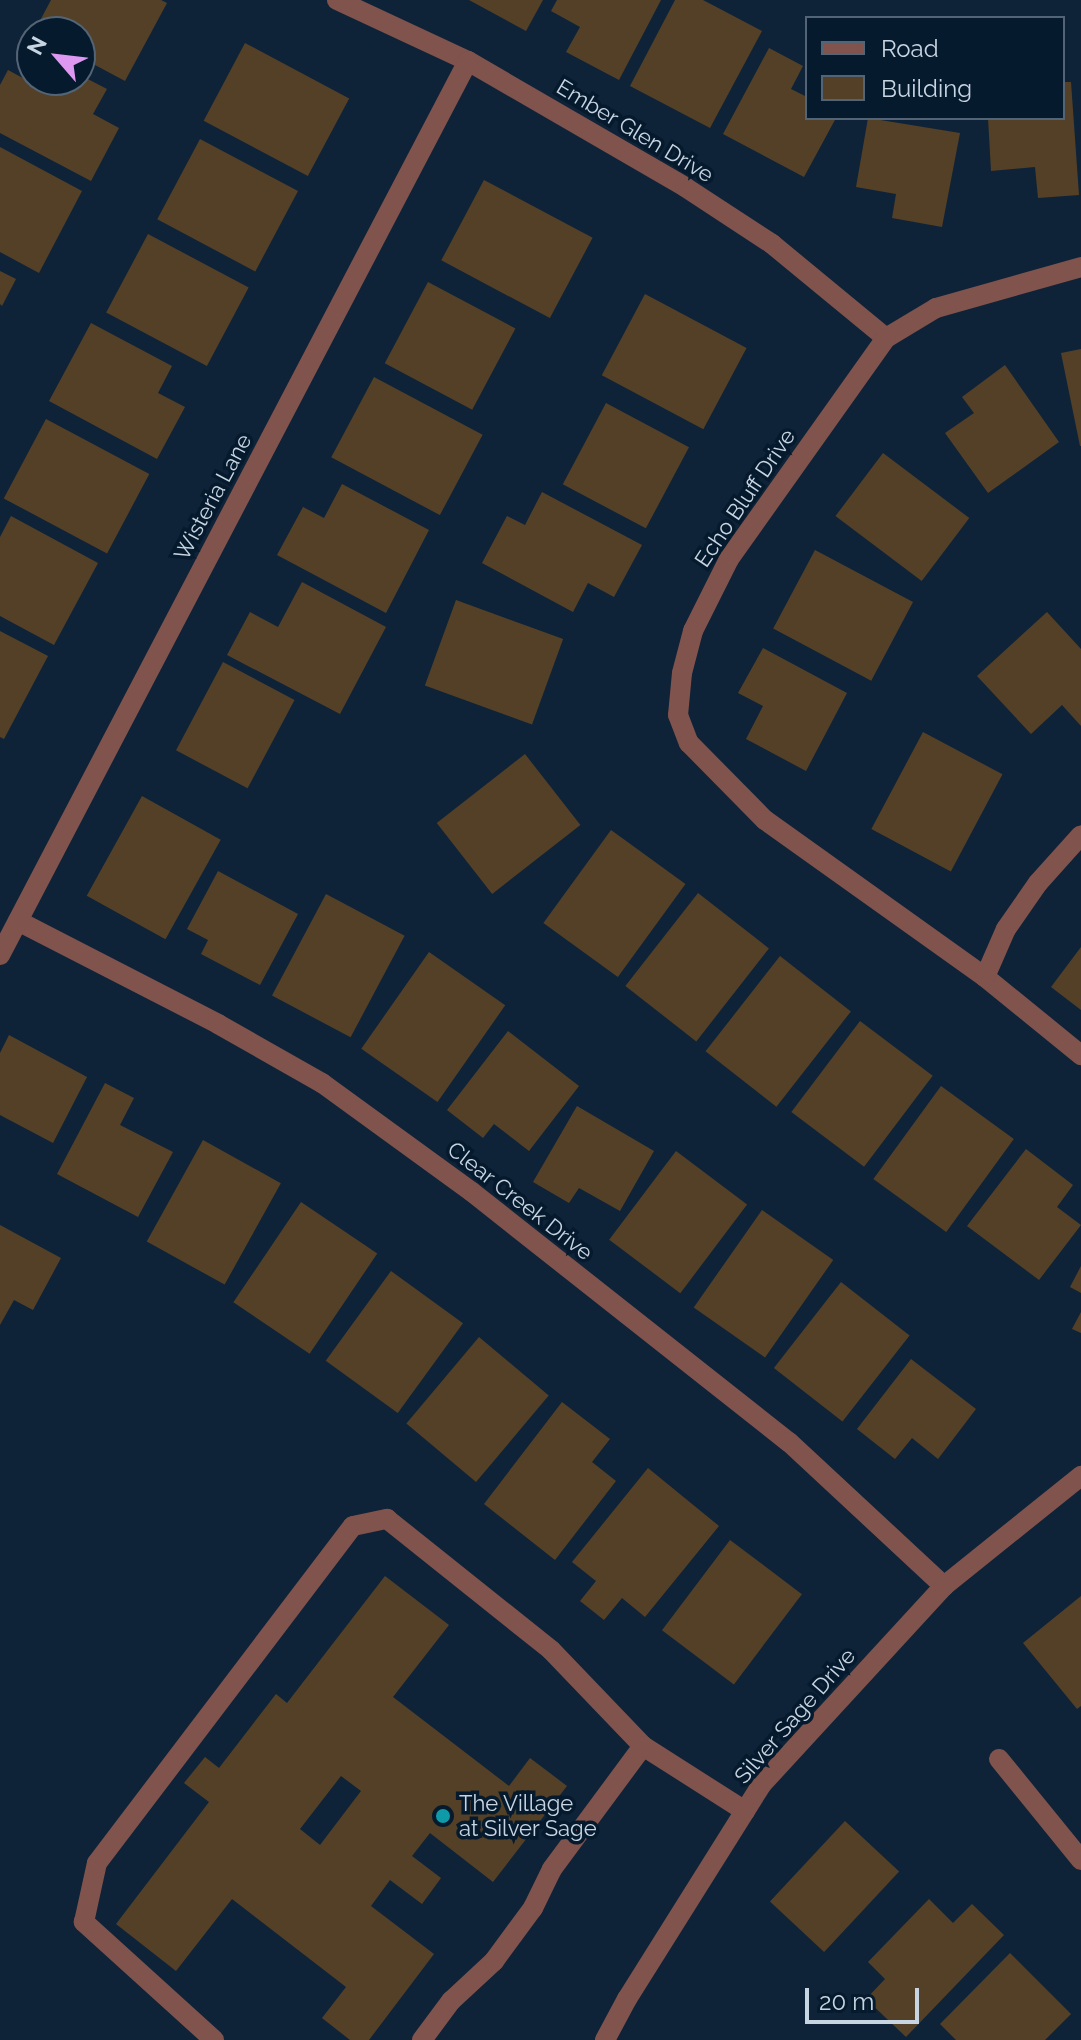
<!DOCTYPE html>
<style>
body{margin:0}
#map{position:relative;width:1081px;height:2040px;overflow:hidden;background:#0f2338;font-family:Raleway,sans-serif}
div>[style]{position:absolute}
.building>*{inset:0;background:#544027;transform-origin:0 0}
.minor>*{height:20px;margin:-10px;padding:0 10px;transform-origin:10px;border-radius:10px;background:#81534d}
.dots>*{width:22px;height:22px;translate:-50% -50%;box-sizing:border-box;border:4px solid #061a2e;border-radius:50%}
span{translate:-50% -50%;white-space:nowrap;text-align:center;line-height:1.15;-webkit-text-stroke:7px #061a2e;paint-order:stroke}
.street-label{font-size:22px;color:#c7d4e2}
.poi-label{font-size:22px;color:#c7d4e2}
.left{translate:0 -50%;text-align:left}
.legend{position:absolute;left:805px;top:16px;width:260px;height:104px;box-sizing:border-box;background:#061a2e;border:2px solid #536476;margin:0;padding:10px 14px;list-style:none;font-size:24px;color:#c7d4e2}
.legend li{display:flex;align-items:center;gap:16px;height:40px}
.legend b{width:40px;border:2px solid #536476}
.north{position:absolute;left:16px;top:16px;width:80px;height:80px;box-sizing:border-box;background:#061a2e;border:2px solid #536476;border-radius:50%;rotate:298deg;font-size:22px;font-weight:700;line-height:32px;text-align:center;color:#c7d4e2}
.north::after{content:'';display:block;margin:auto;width:28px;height:36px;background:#df98f1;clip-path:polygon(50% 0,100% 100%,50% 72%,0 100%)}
.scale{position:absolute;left:805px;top:1988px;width:114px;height:36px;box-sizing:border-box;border:4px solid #c7d4e2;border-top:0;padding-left:10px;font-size:24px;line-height:28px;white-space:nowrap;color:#c7d4e2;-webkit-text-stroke:6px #061a2e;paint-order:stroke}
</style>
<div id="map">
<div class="building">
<i style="clip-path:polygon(51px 0,161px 0,167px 3px,125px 81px,80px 57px,80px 32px,34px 32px)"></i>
<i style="clip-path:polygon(469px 0,543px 0,526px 31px)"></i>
<i style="clip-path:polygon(557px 0,661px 0,619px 80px,566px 52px,580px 27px,551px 11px)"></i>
<i style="clip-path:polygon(675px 0,703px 0,762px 31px,710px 128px,630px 86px)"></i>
<i style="left:245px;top:43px;width:118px;height:88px;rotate:28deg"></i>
<i style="clip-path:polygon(769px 48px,803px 66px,791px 89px,807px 97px,807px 118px,836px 118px,804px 177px,723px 134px)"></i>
<i style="clip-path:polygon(8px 70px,34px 84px,36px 80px,80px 80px,80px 75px,107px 89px,93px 114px,119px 128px,91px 181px,0 133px,0 85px)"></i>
<i style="clip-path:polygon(1063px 82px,1071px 82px,1079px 195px,1038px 198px,1035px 167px,991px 171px,988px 118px,1063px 118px)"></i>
<i style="clip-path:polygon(868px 118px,960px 133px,942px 227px,892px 218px,896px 194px,856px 187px)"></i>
<i style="left:200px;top:139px;width:111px;height:91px;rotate:28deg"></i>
<i style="clip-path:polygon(0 147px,82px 191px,39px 273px,0 252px)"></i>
<i style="left:484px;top:180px;width:123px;height:91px;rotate:28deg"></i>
<i style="left:148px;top:234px;width:114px;height:89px;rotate:28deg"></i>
<i style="clip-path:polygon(0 271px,16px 279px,2px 306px,0 304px)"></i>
<i style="left:428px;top:282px;width:99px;height:92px;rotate:28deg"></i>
<i style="left:645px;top:294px;width:115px;height:92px;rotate:28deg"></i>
<i style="clip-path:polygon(91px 323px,172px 366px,158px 393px,185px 407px,157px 459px,49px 401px)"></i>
<i style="clip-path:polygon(1081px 349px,1081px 446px,1080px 446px,1061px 353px)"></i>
<i style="clip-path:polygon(1005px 365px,1059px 442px,988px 493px,945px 433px,974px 413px,962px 397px)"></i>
<i style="left:374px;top:377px;width:123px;height:91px;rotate:28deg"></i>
<i style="left:606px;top:403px;width:94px;height:92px;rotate:28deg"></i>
<i style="left:46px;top:419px;width:117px;height:90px;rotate:28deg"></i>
<i style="left:883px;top:453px;width:108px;height:79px;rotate:37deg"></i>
<i style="clip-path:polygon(342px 484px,429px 530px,386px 613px,277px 555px,303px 507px,324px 518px)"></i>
<i style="clip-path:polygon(542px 492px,642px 545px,614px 597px,588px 583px,573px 612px,482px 563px,507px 516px,525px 525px)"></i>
<i style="clip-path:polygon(11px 516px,98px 563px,54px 645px,0 616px,0 537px)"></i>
<i style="left:815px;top:550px;width:111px;height:89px;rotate:28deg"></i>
<i style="clip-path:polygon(302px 582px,386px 627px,340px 714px,227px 655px,250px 612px,278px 627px)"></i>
<i style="left:456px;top:600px;width:114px;height:91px;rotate:20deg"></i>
<i style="clip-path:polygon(1047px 612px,1081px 649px,1081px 726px,1062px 705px,1031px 734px,977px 676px)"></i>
<i style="clip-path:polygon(0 631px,48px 656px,4px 739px,0 737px)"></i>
<i style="clip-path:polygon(763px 648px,847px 693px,806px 771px,746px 739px,763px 706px,738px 693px)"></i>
<i style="left:223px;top:662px;width:81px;height:100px;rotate:28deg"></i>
<i style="left:923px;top:732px;width:90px;height:110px;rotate:28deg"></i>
<i style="left:525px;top:754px;width:90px;height:112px;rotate:52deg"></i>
<i style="left:142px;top:796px;width:90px;height:114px;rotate:29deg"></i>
<i style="left:611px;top:830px;width:92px;height:115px;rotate:36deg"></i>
<i style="clip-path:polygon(218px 871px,298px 914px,260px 985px,201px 954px,208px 940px,187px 929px)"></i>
<i style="left:698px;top:893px;width:90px;height:118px;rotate:38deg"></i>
<i style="left:326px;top:894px;width:89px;height:115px;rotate:28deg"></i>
<i style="clip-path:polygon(1081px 947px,1081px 1010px,1051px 987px)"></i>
<i style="left:429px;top:952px;width:93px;height:118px;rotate:35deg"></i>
<i style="left:780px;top:956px;width:90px;height:121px;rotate:38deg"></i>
<i style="left:860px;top:1021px;width:91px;height:114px;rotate:37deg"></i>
<i style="clip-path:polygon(508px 1031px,579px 1086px,529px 1151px,494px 1124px,483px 1138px,447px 1110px)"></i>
<i style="clip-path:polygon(9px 1035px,87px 1077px,53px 1143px,0 1115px,0 1053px)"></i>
<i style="clip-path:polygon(105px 1083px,134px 1098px,120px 1125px,173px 1152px,138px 1217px,57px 1174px)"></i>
<i style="left:941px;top:1086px;width:90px;height:115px;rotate:36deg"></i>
<i style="clip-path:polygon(577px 1106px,654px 1151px,620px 1211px,579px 1188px,569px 1203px,533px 1182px)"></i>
<i style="left:203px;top:1140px;width:89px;height:116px;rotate:29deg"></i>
<i style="clip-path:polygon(1026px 1149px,1073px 1185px,1057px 1207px,1081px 1225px,1039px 1280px,967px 1226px)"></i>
<i style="left:676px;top:1151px;width:89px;height:111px;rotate:37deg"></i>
<i style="left:301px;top:1202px;width:92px;height:121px;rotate:34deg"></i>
<i style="left:762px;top:1210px;width:87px;height:119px;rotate:35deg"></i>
<i style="clip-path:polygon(0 1225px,61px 1258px,33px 1310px,14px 1300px,0 1325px)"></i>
<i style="clip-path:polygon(1081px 1266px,1081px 1293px,1070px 1287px)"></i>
<i style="left:391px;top:1271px;width:89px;height:111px;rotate:36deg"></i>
<i style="left:841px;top:1282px;width:87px;height:109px;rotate:38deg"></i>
<i style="clip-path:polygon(1081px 1312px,1081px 1333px,1072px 1329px)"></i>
<i style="left:479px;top:1337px;width:91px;height:113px;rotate:40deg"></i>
<i style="clip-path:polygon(911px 1359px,976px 1409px,938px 1459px,912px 1438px,895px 1459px,857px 1429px)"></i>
<i style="clip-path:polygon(562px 1402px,610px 1439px,592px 1462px,616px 1481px,555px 1560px,484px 1504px)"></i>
<i style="clip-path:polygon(648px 1468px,719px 1526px,645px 1617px,622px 1598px,604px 1620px,580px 1601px,596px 1581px,572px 1562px)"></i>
<i style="left:730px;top:1540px;width:90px;height:113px;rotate:37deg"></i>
<i style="clip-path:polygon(evenodd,385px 1576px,449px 1625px,393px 1697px,509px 1786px,530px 1758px,567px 1786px,493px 1882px,430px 1833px,412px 1856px,441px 1878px,422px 1904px,390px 1880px,371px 1906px,434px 1954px,369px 2040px,350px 2040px,322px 2018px,346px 1987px,232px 1899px,176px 1971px,116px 1924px,209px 1802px,184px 1783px,205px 1757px,219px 1768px,276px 1694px,287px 1703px,385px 1576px,341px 1776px,361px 1791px,320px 1845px,300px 1829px,341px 1776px)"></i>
<i style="clip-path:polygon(1081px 1596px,1081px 1706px,1077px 1709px,1023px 1643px)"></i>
<i style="left:845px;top:1821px;width:74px;height:110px;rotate:43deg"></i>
<i style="clip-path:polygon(929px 1899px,953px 1923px,972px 1904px,1004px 1935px,906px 2037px,866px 1999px,885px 1979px,868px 1962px)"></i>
<i style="clip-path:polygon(1010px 1953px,1071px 2014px,1045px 2040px,956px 2040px,940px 2024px)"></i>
</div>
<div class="minor">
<i style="left:337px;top:0;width:145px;rotate:25deg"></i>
<i style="left:468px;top:61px;width:251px;rotate:30.1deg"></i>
<i style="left:685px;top:187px;width:104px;rotate:33.2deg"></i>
<i style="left:772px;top:244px;width:148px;rotate:39.5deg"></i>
<i style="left:1081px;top:267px;width:151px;rotate:164.2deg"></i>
<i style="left:936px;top:308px;width:58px;rotate:149deg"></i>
<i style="left:886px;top:338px;width:271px;rotate:125.4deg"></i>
<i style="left:729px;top:559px;width:80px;rotate:116.6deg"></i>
<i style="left:693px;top:631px;width:43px;rotate:104.7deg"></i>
<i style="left:682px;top:673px;width:42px;rotate:95.4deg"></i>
<i style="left:678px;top:715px;width:30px;rotate:69deg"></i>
<i style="left:689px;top:743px;width:108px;rotate:45.4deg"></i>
<i style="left:765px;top:820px;width:270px;rotate:35.5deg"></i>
<i style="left:985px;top:977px;width:124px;rotate:39.1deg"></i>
<i style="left:18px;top:921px;width:225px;rotate:27.2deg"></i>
<i style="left:218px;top:1024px;width:120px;rotate:29.6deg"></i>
<i style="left:322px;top:1083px;width:185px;rotate:36deg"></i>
<i style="left:472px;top:1192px;width:404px;rotate:38.3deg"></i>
<i style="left:789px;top:1442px;width:212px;rotate:42.9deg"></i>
<i style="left:0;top:955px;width:1009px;rotate:-62.37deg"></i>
<i style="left:985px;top:977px;width:52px;rotate:-66.4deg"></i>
<i style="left:1006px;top:929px;width:56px;rotate:-55.2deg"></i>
<i style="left:1038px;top:883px;width:64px;rotate:-48.1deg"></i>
<i style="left:999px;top:1759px;width:130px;rotate:50.9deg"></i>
<i style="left:214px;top:2040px;width:176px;rotate:-137.8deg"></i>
<i style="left:84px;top:1922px;width:60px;rotate:-77.6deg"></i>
<i style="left:97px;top:1863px;width:423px;rotate:-52.8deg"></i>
<i style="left:353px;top:1526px;width:35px;rotate:-12deg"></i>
<i style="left:387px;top:1519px;width:210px;rotate:38.6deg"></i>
<i style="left:551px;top:1650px;width:133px;rotate:46.2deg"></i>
<i style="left:422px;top:2040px;width:49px;rotate:-53.4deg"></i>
<i style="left:451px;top:2001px;width:59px;rotate:-42.9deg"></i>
<i style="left:494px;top:1961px;width:66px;rotate:-53.7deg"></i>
<i style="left:533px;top:1908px;width:43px;rotate:-64deg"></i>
<i style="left:552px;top:1869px;width:153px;rotate:-53.5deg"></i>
<i style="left:643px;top:1746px;width:121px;rotate:32.5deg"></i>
<i style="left:605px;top:2040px;width:47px;rotate:-61.8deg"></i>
<i style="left:627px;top:1999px;width:254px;rotate:-57.9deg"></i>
<i style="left:762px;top:1784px;width:269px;rotate:-47.4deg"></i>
<i style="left:944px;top:1586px;width:176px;rotate:-38.8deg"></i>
</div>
<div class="dots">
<i style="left:443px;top:1816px;background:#0f9aa8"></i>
</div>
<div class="street-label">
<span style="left:635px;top:131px;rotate:31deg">Ember Glen Drive</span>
<span style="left:213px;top:497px;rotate:-62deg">Wisteria Lane</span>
<span style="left:745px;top:498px;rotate:-56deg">Echo Bluff Drive</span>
<span style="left:520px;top:1201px;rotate:38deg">Clear Creek Drive</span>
<span style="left:795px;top:1716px;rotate:-49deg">Silver Sage Drive</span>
</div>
<div class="poi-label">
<span class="left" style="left:459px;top:1816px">The Village<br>at Silver Sage</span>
</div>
<ul class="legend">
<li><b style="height:10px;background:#81534d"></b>Road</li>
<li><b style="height:22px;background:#544027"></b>Building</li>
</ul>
<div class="north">N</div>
<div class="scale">20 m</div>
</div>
